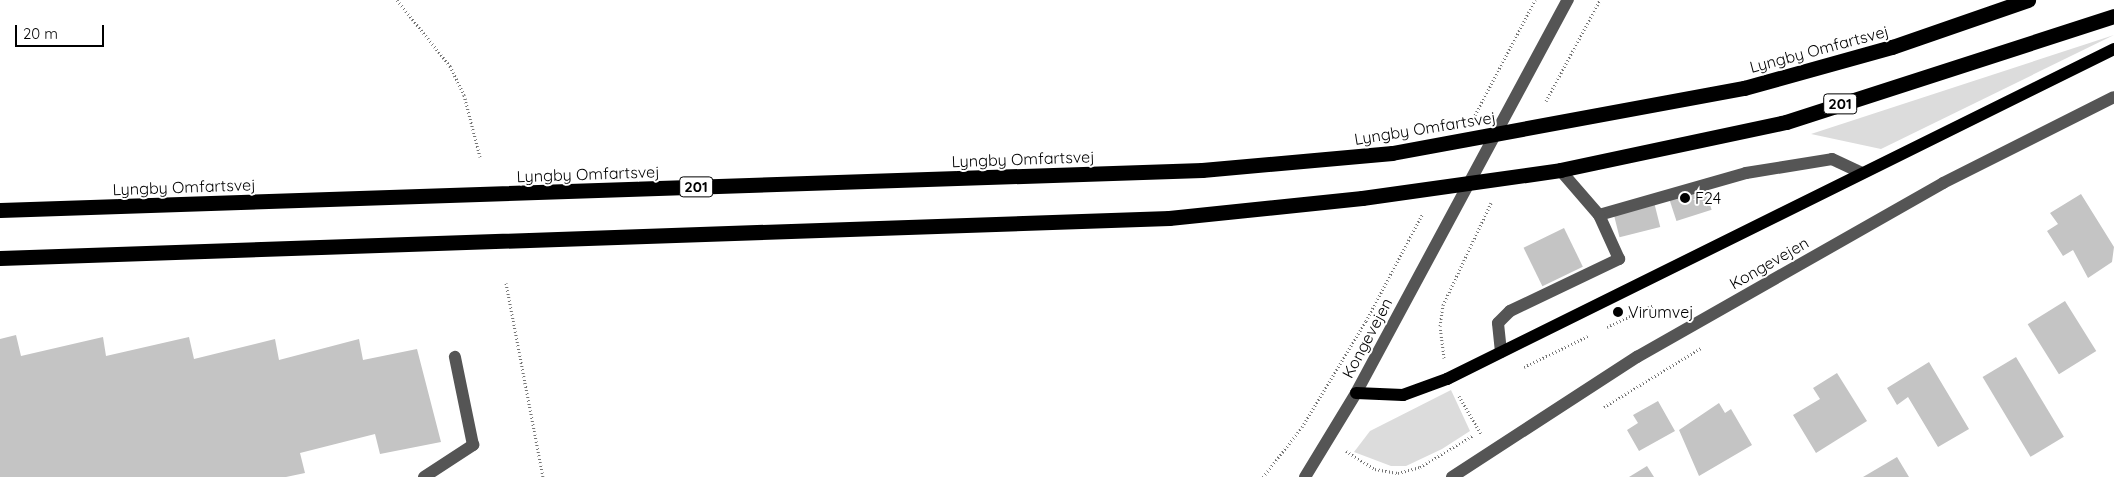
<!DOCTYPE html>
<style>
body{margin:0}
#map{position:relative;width:2114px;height:477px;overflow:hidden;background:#fff;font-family:Quicksand,sans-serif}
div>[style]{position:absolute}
.green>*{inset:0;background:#dcdcdc}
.building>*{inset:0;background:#c4c4c4;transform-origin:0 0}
.path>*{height:3px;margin-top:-1.5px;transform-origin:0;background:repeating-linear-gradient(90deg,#777 0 1px,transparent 0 3.5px)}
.minor>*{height:12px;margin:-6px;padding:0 6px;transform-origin:6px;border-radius:6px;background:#555}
.major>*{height:12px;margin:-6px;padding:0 6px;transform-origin:6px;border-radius:6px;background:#000}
.highway>*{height:15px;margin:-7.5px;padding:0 7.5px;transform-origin:7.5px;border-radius:7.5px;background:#000}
.dots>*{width:14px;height:14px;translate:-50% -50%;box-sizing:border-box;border:2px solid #fff;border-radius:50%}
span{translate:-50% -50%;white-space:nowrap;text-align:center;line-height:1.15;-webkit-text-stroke:4px #fff;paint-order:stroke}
.shield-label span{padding:1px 4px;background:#fff;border:1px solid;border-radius:4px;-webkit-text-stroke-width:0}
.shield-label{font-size:15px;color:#000;font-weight:700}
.street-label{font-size:16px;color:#000}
.poi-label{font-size:16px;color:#000}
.left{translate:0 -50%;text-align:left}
.scale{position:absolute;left:15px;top:25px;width:89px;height:22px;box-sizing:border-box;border:2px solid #000;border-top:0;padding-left:6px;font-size:15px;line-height:18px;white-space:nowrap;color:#000;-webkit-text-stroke:4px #fff;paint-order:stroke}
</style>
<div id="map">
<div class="green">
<i style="clip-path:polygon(2114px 35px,1881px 149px,1811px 134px)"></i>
<i style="clip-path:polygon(1451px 390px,1470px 431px,1442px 449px,1406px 466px,1391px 466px,1354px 452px,1370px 431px)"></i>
</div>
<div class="building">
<i style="left:1703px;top:183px;width:28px;height:37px;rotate:72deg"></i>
<i style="clip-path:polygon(2081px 194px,2114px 247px,2112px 262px,2088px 278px,2073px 250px,2063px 256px,2047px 231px,2058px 224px,2050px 213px)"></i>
<i style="left:1653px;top:198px;width:30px;height:42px;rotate:76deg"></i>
<i style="left:1564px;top:228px;width:43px;height:45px;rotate:64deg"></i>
<i style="left:2065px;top:301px;width:59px;height:44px;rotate:58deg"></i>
<i style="clip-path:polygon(16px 335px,21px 356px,103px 337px,106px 356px,189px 337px,194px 359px,275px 339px,279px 360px,359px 339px,363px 360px,417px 349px,441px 442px,380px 454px,375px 434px,300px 453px,305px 473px,286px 477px,0 477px,0 339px)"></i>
<i style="left:2016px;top:357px;width:93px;height:39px;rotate:59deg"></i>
<i style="clip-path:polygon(1929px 362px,1969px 429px,1938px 447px,1908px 397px,1897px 405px,1887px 388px)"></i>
<i style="clip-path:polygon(1837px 373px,1867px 421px,1816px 453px,1793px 415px,1820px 399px,1813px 388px)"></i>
<i style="clip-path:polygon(1658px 401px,1675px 431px,1639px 451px,1627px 430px,1638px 423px,1633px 415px)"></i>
<i style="clip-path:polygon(1719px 403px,1725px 413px,1731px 409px,1752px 445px,1699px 476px,1679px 430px)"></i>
<i style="clip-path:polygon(1897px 457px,1909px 477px,1863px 477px)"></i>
<i style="clip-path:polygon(1647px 466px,1654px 477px,1629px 477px)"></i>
</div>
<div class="path">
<i style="left:397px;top:0;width:85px;rotate:51.2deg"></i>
<i style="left:450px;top:66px;width:32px;rotate:64deg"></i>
<i style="left:464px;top:95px;width:64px;rotate:75.5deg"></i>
<i style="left:1546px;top:101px;width:115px;rotate:-61.9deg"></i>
<i style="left:1475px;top:115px;width:130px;rotate:-62.4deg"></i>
<i style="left:506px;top:283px;width:197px;rotate:79.2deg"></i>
<i style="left:1607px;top:327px;width:52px;rotate:-25.1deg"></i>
<i style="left:1444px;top:358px;width:32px;rotate:-97deg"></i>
<i style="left:1440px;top:326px;width:21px;rotate:-82deg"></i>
<i style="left:1443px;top:305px;width:113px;rotate:-64.8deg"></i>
<i style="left:1524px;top:367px;width:71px;rotate:-25.8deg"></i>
<i style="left:1459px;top:396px;width:44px;rotate:59.9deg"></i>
<i style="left:1604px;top:407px;width:114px;rotate:-31.3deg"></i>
<i style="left:1346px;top:451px;width:34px;rotate:32deg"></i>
<i style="left:1375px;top:469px;width:23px;rotate:10deg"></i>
<i style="left:1398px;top:473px;width:23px;rotate:-15deg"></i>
<i style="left:1420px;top:467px;width:61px;rotate:-30.8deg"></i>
<i style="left:1263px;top:477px;width:63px;rotate:-52deg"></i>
<i style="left:1302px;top:427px;width:124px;rotate:-58.9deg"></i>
<i style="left:1366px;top:321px;width:122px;rotate:-62.2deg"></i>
</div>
<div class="minor">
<i style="left:1599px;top:215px;width:153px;rotate:-15.9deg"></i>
<i style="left:1746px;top:173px;width:87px;rotate:-9.2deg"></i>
<i style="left:1832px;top:159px;width:33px;rotate:25deg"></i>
<i style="left:1501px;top:352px;width:29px;rotate:-96deg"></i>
<i style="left:1498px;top:323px;width:17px;rotate:-45deg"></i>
<i style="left:1510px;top:311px;width:121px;rotate:-25.5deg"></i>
<i style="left:1619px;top:259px;width:48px;rotate:-114.4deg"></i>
<i style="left:1599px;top:215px;width:60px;rotate:-130.9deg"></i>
<i style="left:424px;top:477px;width:59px;rotate:-33.1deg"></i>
<i style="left:473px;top:445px;width:90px;rotate:-101.6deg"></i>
<i style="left:1305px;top:477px;width:98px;rotate:-58.7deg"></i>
<i style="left:1356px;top:393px;width:447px;rotate:-61.7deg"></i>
<i style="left:1452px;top:477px;width:221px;rotate:-33deg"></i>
<i style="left:1637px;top:357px;width:352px;rotate:-29.6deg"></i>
<i style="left:1943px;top:183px;width:191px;rotate:-26.7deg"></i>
</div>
<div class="major">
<i style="left:1356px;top:393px;width:47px;rotate:2.4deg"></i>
<i style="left:1403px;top:395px;width:47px;rotate:-20deg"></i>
<i style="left:1447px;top:379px;width:744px;rotate:-26.32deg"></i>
</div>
<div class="highway">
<i style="left:0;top:210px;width:1203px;rotate:-1.91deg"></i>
<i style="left:1202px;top:170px;width:191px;rotate:-5.1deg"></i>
<i style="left:1392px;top:153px;width:358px;rotate:-10.5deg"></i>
<i style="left:1744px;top:88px;width:154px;rotate:-15.5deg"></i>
<i style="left:1892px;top:47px;width:144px;rotate:-19.1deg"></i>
<i style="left:0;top:258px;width:1170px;rotate:-1.96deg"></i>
<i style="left:1169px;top:218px;width:194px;rotate:-5.9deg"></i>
<i style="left:1362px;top:198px;width:200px;rotate:-8deg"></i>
<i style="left:1560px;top:170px;width:231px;rotate:-12deg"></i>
<i style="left:1786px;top:122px;width:345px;rotate:-17.9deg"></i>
</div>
<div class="dots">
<i style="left:1685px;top:198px;background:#000"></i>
<i style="left:1618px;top:312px;background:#000"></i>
</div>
<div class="shield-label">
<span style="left:1840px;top:104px">201</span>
<span style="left:696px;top:187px">201</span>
</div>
<div class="street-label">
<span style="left:1819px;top:49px;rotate:-15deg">Lyngby Omfartsvej</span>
<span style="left:1425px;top:128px;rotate:-9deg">Lyngby Omfartsvej</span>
<span style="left:1023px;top:159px;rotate:-2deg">Lyngby Omfartsvej</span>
<span style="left:588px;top:174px;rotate:-2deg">Lyngby Omfartsvej</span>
<span style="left:184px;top:187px;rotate:-2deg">Lyngby Omfartsvej</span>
<span style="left:1769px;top:263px;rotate:-30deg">Kongevejen</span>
<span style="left:1367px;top:338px;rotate:-62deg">Kongevejen</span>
</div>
<div class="poi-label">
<span class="left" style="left:1695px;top:198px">F24</span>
<span class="left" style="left:1628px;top:312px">Virumvej</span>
</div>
<div class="scale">20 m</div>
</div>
